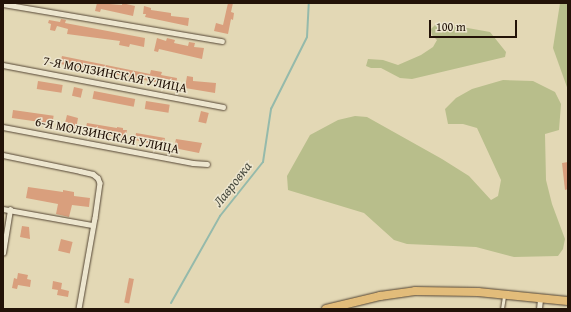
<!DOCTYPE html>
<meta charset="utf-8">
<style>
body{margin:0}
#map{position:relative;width:571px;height:312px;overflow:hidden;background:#e3d8b5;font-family:"Gentium Book Plus",serif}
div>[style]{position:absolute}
.green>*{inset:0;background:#b8be8b}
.stream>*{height:2px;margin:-1px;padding:0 1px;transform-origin:1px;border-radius:1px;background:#95baab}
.building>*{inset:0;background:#d99f7d;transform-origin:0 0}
.roads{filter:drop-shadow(0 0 1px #534433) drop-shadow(0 0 1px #534433)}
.lane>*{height:2.5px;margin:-1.25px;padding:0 1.25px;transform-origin:1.25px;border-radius:1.25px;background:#ede6cf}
.street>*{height:4.5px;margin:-2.25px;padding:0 2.25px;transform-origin:2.25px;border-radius:2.25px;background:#ede6cf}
.highway>*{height:8px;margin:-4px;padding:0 4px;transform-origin:4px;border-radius:4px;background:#e2bc7a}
span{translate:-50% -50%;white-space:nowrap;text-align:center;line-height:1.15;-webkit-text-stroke:3px #ede6cf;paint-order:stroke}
.street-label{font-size:13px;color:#231308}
.water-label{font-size:14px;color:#4b4d41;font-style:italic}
.frame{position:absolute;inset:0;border:4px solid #231308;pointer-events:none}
.scale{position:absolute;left:429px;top:20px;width:88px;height:18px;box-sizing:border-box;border:2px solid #231308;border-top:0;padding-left:5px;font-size:12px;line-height:14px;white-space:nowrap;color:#231308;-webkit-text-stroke:3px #ede6cf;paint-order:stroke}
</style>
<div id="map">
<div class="green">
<i style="clip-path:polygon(560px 3px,568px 3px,568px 90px,553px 48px)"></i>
<i style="clip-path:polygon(435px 25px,451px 25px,490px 32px,506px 52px,505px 57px,412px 79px,400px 78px,381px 68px,371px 68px,366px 66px,368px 59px,383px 60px,398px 65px,421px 55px,433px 47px,437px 40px,432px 35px,431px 29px)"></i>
<i style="clip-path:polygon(503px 80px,533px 81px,555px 92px,561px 104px,559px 130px,545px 134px,546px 180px,552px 204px,565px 239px,563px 249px,558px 256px,514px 257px,476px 247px,407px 244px,394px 240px,364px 213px,288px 190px,287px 176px,310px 135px,338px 120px,355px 116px,367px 117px,442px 159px,469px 176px,491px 200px,498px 196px,501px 180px,477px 128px,463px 124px,448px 124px,445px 109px,456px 98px,472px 89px)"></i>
</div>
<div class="stream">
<i style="left:171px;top:303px;width:100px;rotate:-60.6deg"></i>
<i style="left:220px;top:216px;width:69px;rotate:-51.5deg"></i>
<i style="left:263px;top:162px;width:54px;rotate:-81.4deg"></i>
<i style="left:271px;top:109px;width:80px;rotate:-63.4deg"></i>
<i style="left:307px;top:37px;width:34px;rotate:-87deg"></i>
</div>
<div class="building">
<i style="clip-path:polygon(97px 3px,122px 5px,122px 3px,135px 6px,133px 16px,101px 9px,100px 12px,95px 11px)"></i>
<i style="clip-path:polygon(228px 3px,233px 3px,231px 12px,234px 13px,233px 20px,231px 19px,228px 34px,214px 31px,216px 23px,223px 25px)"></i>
<i style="clip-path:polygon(144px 6px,151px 8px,151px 10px,171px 13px,171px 16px,189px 18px,188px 26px,145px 17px,146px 14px,143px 14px)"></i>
<i style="clip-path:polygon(61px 19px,66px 20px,65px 23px,145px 38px,144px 47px,130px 44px,129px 47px,119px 45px,120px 41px,67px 34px,68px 29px,57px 26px,55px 31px,50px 30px,51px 24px,48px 23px,49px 20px,60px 22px)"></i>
<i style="clip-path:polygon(157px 38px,166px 41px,167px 38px,175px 40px,174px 43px,188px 46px,189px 42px,195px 43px,194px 47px,204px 48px,202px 59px,159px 49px,158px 52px,154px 51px)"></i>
<i style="clip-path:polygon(62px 56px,150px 74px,151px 70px,162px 72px,161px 75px,177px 78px,176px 86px,60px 64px)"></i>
<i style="clip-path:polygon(187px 76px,193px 77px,193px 81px,216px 83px,215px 93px,185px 88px)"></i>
<i style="left:38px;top:81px;width:25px;height:8px;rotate:9deg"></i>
<i style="left:74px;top:87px;width:9px;height:9px;rotate:13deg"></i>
<i style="left:94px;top:91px;width:42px;height:8px;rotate:11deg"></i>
<i style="left:146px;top:101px;width:24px;height:8px;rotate:9deg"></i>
<i style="left:13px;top:110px;width:41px;height:8px;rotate:8deg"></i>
<i style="left:201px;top:111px;width:8px;height:11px;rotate:14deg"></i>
<i style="clip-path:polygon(67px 115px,78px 118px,76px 129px,64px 127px)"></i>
<i style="clip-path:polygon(87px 123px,117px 128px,117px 127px,123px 128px,123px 130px,127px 130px,125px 138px,85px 131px)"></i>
<i style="clip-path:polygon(136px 133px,165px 138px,163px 146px,135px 140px)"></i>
<i style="clip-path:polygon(176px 139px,202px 143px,199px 153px,174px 148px)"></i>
<i style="clip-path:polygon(568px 162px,568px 189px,565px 190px,562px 163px)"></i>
<i style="clip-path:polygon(28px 187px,63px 192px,63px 190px,74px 192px,74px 196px,90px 198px,89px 207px,72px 205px,69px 217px,56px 214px,58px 204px,26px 198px)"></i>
<i style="clip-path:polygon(22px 226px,29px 227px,30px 239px,20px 237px)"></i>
<i style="left:61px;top:239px;width:12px;height:12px;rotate:14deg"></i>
<i style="clip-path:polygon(18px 273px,28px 275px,27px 279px,31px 280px,30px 287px,18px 285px,17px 289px,12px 288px,14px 278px,17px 279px)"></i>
<i style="left:129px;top:278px;width:5px;height:25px;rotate:11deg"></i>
<i style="clip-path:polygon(53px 281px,62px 283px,61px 289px,69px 291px,68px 297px,57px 295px,58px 290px,52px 289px)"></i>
</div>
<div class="roads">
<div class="lane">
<i style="left:502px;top:309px;width:13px;rotate:-81deg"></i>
</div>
<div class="street">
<i style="left:3px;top:4px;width:222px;rotate:9.6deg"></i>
<i style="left:3px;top:65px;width:224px;rotate:10.8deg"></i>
<i style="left:3px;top:127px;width:193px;rotate:10.7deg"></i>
<i style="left:193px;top:163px;width:14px;rotate:4deg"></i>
<i style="left:3px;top:155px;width:79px;rotate:11.7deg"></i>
<i style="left:80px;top:171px;width:13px;rotate:13deg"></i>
<i style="left:93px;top:174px;width:6px;rotate:39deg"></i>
<i style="left:98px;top:178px;width:5px;rotate:68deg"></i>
<i style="left:100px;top:183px;width:35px;rotate:98deg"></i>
<i style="left:95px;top:218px;width:92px;rotate:100deg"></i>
<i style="left:3px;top:209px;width:90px;rotate:10.2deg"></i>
<i style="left:3px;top:253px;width:44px;rotate:-80.8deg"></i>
<i style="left:539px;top:309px;width:10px;rotate:-84deg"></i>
</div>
<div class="highway">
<i style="left:326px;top:309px;width:56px;rotate:-13.5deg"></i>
<i style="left:380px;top:296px;width:35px;rotate:-8deg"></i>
<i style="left:415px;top:291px;width:63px;rotate:0.9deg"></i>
<i style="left:478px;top:292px;width:90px;rotate:5.7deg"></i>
</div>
</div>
<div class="street-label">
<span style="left:115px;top:75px;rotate:11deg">7-Я МОЛЗИНСКАЯ УЛИЦА</span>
<span style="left:107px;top:136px;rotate:11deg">6-Я МОЛЗИНСКАЯ УЛИЦА</span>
</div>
<div class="water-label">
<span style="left:232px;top:184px;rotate:-52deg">Лавровка</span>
</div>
<div class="frame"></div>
<div class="scale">100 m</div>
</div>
